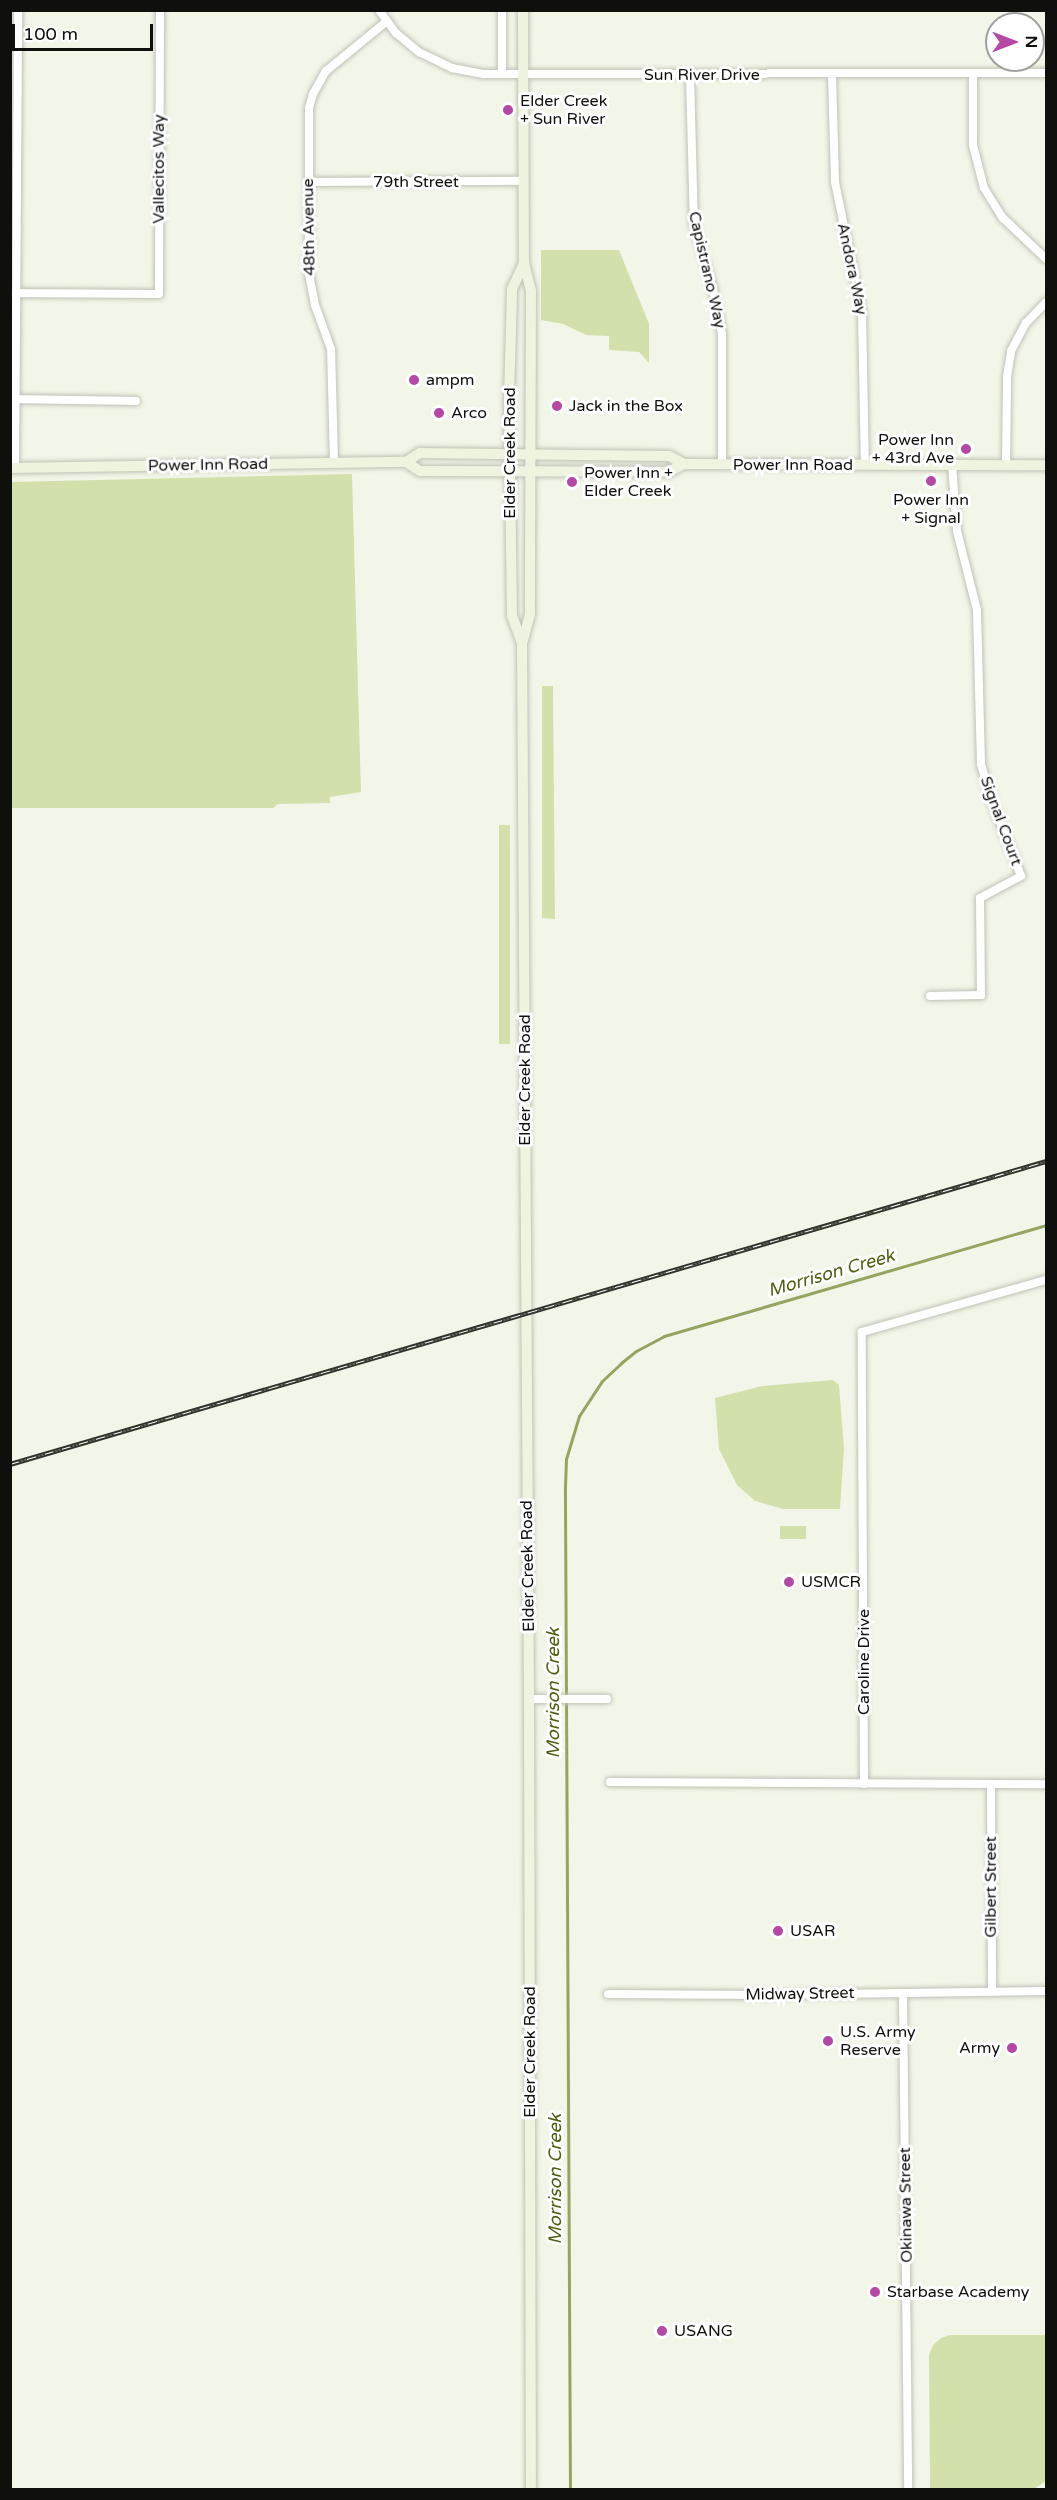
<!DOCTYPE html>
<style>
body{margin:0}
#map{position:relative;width:1057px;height:2500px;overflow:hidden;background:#f2f6e8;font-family:"Varela Round",sans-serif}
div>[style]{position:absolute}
.green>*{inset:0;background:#d2e1ac;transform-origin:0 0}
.stream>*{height:3px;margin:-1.5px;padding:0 1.5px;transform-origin:1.5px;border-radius:1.5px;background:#93a560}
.roads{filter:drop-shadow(0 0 2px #bfc3b6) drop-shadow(0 0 2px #bfc3b6)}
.street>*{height:8px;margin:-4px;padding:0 4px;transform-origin:4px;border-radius:4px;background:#fff}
.secondary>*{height:10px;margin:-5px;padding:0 5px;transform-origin:5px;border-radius:5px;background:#eff4e0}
.rail>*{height:5px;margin-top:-2.5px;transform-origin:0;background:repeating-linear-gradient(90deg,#fff 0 9px,#30322c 0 18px);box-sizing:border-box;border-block:2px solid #30322c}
.dots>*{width:16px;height:16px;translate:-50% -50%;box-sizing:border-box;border:3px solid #fff;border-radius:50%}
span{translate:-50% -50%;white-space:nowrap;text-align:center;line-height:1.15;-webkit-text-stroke:6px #fff;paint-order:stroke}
.street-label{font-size:16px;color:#0f100c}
.poi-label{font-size:16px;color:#0f100c}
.left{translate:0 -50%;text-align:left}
.right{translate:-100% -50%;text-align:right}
.water-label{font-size:18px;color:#4f5e11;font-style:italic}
.frame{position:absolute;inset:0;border:12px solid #0f100c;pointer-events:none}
.north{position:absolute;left:985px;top:12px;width:60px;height:60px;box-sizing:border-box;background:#fff;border:2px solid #9f9f9e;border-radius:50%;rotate:90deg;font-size:16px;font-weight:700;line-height:24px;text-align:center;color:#0f100c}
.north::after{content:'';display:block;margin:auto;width:21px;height:27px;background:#b547a5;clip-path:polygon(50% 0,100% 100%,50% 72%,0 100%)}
.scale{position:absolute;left:12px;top:24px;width:141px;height:27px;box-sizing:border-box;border:3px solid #0f100c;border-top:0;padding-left:8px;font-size:18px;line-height:21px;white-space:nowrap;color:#0f100c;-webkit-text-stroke:4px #fff;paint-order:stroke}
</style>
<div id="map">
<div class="green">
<i style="clip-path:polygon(541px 250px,619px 250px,649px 324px,649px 363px,639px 352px,609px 350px,609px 336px,586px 335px,563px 324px,541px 320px)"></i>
<i style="clip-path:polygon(352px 474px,361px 792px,330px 797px,330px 803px,278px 804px,273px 808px,11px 808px,11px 482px)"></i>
<i style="clip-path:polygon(542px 686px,553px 686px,555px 919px,542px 918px)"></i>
<i style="left:499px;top:825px;width:11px;height:219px"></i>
<i style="clip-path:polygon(833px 1380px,839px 1385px,844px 1448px,840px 1509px,783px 1509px,755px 1501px,737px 1485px,719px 1449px,715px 1398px,762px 1386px)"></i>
<i style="left:780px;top:1526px;width:26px;height:13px"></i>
<i style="clip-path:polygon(950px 2335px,1046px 2335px,1046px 2481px,1034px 2489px,930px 2489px,929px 2355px,933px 2345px,941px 2338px)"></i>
</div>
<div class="stream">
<i style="left:570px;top:2490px;width:1003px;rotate:-90.29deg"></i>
<i style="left:565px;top:1487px;width:28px;rotate:-88deg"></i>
<i style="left:566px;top:1459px;width:45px;rotate:-73.2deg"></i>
<i style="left:579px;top:1416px;width:42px;rotate:-56.7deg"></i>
<i style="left:602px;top:1381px;width:26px;rotate:-43deg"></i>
<i style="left:621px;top:1363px;width:19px;rotate:-39deg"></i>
<i style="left:636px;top:1351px;width:32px;rotate:-28deg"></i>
<i style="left:664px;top:1336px;width:398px;rotate:-16.2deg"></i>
</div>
<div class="roads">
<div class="street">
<i style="left:379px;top:10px;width:29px;rotate:54deg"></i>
<i style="left:396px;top:33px;width:30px;rotate:40deg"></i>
<i style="left:419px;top:52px;width:37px;rotate:26deg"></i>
<i style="left:452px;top:68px;width:33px;rotate:11deg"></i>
<i style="left:484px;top:74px;width:562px;rotate:-0.1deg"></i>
<i style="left:502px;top:10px;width:64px;rotate:90deg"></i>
<i style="left:832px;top:74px;width:108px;rotate:88.4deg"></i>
<i style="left:835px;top:182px;width:134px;rotate:78.4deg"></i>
<i style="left:862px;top:313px;width:152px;rotate:88.9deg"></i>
<i style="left:973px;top:74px;width:71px;rotate:90deg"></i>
<i style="left:973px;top:145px;width:44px;rotate:75.7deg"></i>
<i style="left:984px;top:188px;width:36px;rotate:58deg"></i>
<i style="left:1003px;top:218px;width:59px;rotate:43.6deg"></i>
<i style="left:690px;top:75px;width:149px;rotate:88.5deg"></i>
<i style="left:694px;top:224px;width:68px;rotate:73.7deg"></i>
<i style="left:713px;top:289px;width:46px;rotate:78.7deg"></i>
<i style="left:722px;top:334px;width:131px;rotate:90deg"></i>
<i style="left:308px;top:182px;width:215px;rotate:-0.3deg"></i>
<i style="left:10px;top:293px;width:149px;rotate:0.4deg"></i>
<i style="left:159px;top:294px;width:284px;rotate:-89.8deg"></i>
<i style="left:12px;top:399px;width:124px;rotate:0.9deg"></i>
<i style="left:334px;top:462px;width:113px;rotate:-91.5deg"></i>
<i style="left:331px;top:349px;width:47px;rotate:-110deg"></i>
<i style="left:315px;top:305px;width:32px;rotate:-101deg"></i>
<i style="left:309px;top:274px;width:166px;rotate:-90deg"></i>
<i style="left:309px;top:108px;width:15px;rotate:-74deg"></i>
<i style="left:313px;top:94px;width:26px;rotate:-61deg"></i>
<i style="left:326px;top:71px;width:79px;rotate:-39.3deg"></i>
<i style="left:1006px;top:465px;width:88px;rotate:-89.3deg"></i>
<i style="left:1007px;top:377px;width:26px;rotate:-81deg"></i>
<i style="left:1011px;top:351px;width:32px;rotate:-62deg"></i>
<i style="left:1026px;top:323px;width:29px;rotate:-46deg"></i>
<i style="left:15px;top:468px;width:458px;rotate:-89.6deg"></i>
<i style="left:930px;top:996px;width:51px;rotate:-1.1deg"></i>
<i style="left:981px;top:995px;width:97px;rotate:-90.6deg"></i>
<i style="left:980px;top:898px;width:47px;rotate:-28.2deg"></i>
<i style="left:1021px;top:876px;width:83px;rotate:-111.3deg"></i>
<i style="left:991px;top:799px;width:36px;rotate:-106deg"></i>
<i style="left:981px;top:764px;width:154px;rotate:-91.5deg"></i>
<i style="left:977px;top:610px;width:81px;rotate:-104.2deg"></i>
<i style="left:957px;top:531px;width:66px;rotate:-94.3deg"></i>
<i style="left:529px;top:1699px;width:78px"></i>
<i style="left:610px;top:1782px;width:436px;rotate:0.3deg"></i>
<i style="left:864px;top:1784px;width:452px;rotate:-90.3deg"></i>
<i style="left:862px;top:1332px;width:191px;rotate:-15.8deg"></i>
<i style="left:991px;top:1784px;width:207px;rotate:89.7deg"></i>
<i style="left:903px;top:1993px;width:497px;rotate:89.4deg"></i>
<i style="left:608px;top:1994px;width:154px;rotate:0.4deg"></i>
<i style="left:762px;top:1995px;width:284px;rotate:-0.8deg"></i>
</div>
<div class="secondary">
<i style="left:523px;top:10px;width:253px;rotate:89.8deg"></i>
<i style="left:524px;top:263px;width:29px;rotate:76deg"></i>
<i style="left:531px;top:291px;width:323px;rotate:90.2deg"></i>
<i style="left:530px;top:614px;width:30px;rotate:105deg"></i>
<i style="left:522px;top:643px;width:1056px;rotate:89.62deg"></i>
<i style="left:529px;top:1699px;width:791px;rotate:89.86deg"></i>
<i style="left:406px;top:462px;width:17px;rotate:33deg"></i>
<i style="left:420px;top:471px;width:248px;rotate:0.2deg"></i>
<i style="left:668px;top:472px;width:18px;rotate:-27deg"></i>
<i style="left:684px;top:464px;width:362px;rotate:0.2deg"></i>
<i style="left:10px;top:468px;width:396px;rotate:-0.9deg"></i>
<i style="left:406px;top:462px;width:17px;rotate:-33deg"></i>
<i style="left:420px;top:453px;width:249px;rotate:0.7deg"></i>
<i style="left:669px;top:456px;width:17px;rotate:28deg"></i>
<i style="left:522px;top:643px;width:29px;rotate:-110deg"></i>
<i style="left:512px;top:616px;width:217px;rotate:-90.8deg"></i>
<i style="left:509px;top:399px;width:110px;rotate:-88.4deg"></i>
<i style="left:512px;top:289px;width:29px;rotate:-65deg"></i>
</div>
</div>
<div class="rail">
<i style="left:10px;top:1464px;width:1079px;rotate:-16.3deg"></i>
</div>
<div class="dots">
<i style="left:508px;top:110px;background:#b547a5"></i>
<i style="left:414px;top:380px;background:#b547a5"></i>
<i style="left:557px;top:406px;background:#b547a5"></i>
<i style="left:439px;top:413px;background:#b547a5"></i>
<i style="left:966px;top:449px;background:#b547a5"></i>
<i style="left:931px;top:481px;background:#b547a5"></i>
<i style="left:572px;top:482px;background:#b547a5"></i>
<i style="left:789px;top:1582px;background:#b547a5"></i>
<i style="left:778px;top:1931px;background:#b547a5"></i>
<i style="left:828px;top:2041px;background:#b547a5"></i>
<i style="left:1012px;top:2048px;background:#b547a5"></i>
<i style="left:875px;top:2292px;background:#b547a5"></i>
<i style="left:662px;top:2331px;background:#b547a5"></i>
</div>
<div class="street-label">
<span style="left:702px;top:75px">Sun River Drive</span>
<span style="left:159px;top:169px;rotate:-90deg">Vallecitos Way</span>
<span style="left:416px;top:182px">79th Street</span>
<span style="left:309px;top:227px;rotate:-91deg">48th Avenue</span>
<span style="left:852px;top:269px;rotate:78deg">Andora Way</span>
<span style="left:707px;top:270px;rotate:77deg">Capistrano Way</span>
<span style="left:510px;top:453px;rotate:-90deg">Elder Creek Road</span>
<span style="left:208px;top:465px;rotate:-1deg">Power Inn Road</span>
<span style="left:793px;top:465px">Power Inn Road</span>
<span style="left:1001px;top:821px;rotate:70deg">Signal Court</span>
<span style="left:525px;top:1080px;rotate:-90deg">Elder Creek Road</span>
<span style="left:528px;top:1566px;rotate:-91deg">Elder Creek Road</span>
<span style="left:864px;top:1662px;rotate:-90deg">Caroline Drive</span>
<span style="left:991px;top:1887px;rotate:-90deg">Gilbert Street</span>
<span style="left:800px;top:1994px;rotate:-1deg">Midway Street</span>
<span style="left:530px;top:2052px;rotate:-90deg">Elder Creek Road</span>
<span style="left:906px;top:2205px;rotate:-91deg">Okinawa Street</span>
</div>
<div class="poi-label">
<span class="left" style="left:520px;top:110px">Elder Creek<br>+ Sun River</span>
<span class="left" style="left:426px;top:380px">ampm</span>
<span class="left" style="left:569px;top:406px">Jack in the Box</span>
<span class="left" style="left:451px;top:413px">Arco</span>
<span class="right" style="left:954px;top:449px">Power Inn<br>+ 43rd Ave</span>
<span class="left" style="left:584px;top:482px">Power Inn +<br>Elder Creek</span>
<span style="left:931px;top:509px">Power Inn<br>+ Signal</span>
<span class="left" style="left:801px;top:1582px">USMCR</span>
<span class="left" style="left:790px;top:1931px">USAR</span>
<span class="left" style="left:840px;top:2041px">U.S. Army<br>Reserve</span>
<span class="right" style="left:1000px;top:2048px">Army</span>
<span class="left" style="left:887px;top:2292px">Starbase Academy</span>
<span class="left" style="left:674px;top:2331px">USANG</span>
</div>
<div class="water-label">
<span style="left:831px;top:1273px;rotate:-16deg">Morrison Creek</span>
<span style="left:553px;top:1693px;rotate:-90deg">Morrison Creek</span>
<span style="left:555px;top:2179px;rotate:-90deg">Morrison Creek</span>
</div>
<div class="frame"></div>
<div class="north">N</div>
<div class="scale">100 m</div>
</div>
